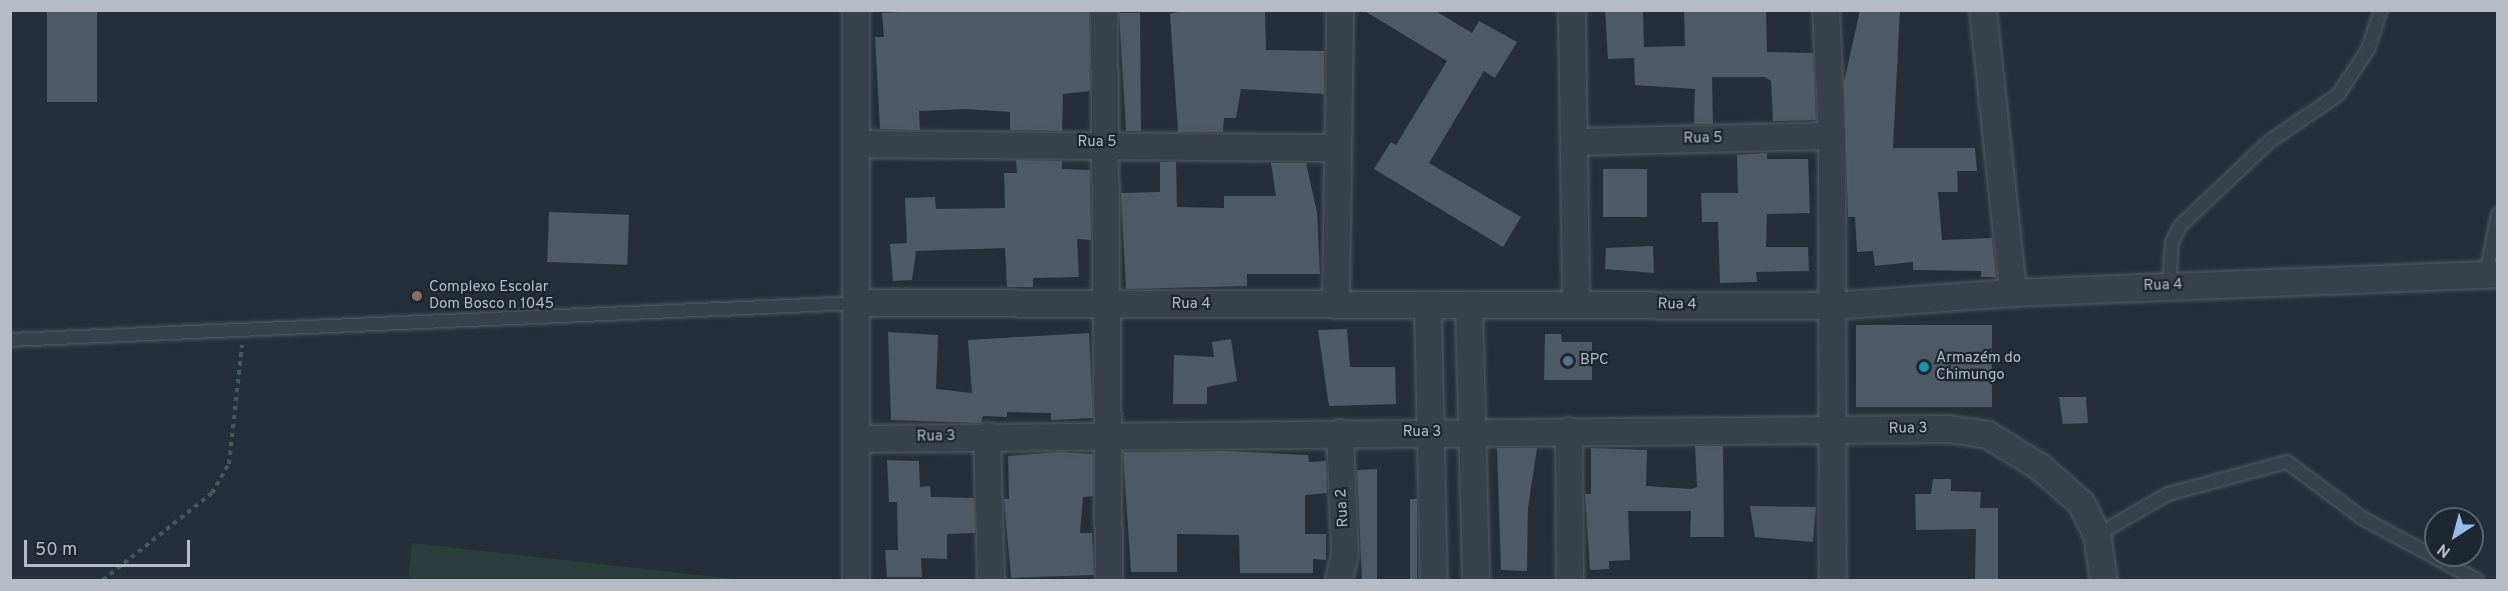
<!DOCTYPE html>
<meta charset="utf-8">
<style>
body{margin:0}
#map{position:relative;width:2508px;height:591px;overflow:hidden;background:#262f39;font-family:Overpass,sans-serif}
div>[style]{position:absolute}
.green>*{inset:0;background:#2b3d3c}
.building>*{inset:0;background:#4e5a65;transform-origin:0 0}
.path>*{height:4px;margin-top:-2px;transform-origin:0;background:repeating-linear-gradient(90deg,#485859 0 4.5px,transparent 0 9px)}
.roads{filter:drop-shadow(0 0 2px #545c65) drop-shadow(0 0 2px #545c65)}
.lane>*{height:12px;margin:-6px;padding:0 6px;transform-origin:6px;border-radius:6px;background:#39414a}
.street>*{height:26px;margin:-13px;padding:0 13px;transform-origin:13px;border-radius:13px;background:#39414a}
.dots>*{width:16px;height:16px;translate:-50% -50%;box-sizing:border-box;border:3px solid #1e262f;border-radius:50%}
span{translate:-50% -50%;white-space:nowrap;text-align:center;line-height:1.15;-webkit-text-stroke:4.5px #1e262f;paint-order:stroke}
.street-label{font-size:15px;color:#b5bcc5}
.poi-label{font-size:15px;color:#b5bcc5}
.left{translate:0 -50%;text-align:left}
.frame{position:absolute;inset:0;border:12px solid #b5bcc5;pointer-events:none}
.north{position:absolute;left:2424px;top:507px;width:60px;height:60px;box-sizing:border-box;background:#1e262f;border:2px solid #5a626b;border-radius:50%;rotate:216deg;font-size:16px;font-weight:700;line-height:24px;text-align:center;color:#b5bcc5}
.north::after{content:'';display:block;margin:auto;width:21px;height:27px;background:#95bcea;clip-path:polygon(50% 0,100% 100%,50% 72%,0 100%)}
.scale{position:absolute;left:24px;top:540px;width:166px;height:27px;box-sizing:border-box;border:3px solid #b5bcc5;border-top:0;padding-left:8px;font-size:18px;line-height:21px;white-space:nowrap;color:#b5bcc5;-webkit-text-stroke:4px #1e262f;paint-order:stroke}
</style>
<div id="map">
<div class="green">
<i style="clip-path:polygon(412px 543px,735px 579px,735px 580px,408px 580px)"></i>
</div>
<div class="building">
<i style="left:47px;top:10px;width:50px;height:92px"></i>
<i style="clip-path:polygon(933px 10px,1089px 10px,1090px 91px,1063px 94px,1062px 131px,1010px 130px,1010px 112px,966px 109px,919px 111px,920px 130px,880px 129px,875px 37px,884px 37px,882px 13px)"></i>
<i style="clip-path:polygon(1185px 10px,1265px 12px,1266px 50px,1324px 51px,1324px 94px,1241px 89px,1236px 118px,1224px 118px,1223px 132px,1178px 132px,1170px 14px)"></i>
<i style="clip-path:polygon(1363px 10px,1434px 10px,1472px 33px,1479px 21px,1517px 42px,1495px 78px,1484px 71px,1429px 163px,1521px 217px,1503px 247px,1374px 169px,1391px 142px,1396px 145px,1447px 61px)"></i>
<i style="clip-path:polygon(1605px 10px,1643px 10px,1644px 47px,1685px 46px,1684px 10px,1766px 10px,1767px 52px,1813px 53px,1816px 120px,1773px 121px,1771px 81px,1765px 77px,1712px 77px,1713px 124px,1694px 124px,1695px 89px,1635px 85px,1634px 58px,1608px 59px)"></i>
<i style="clip-path:polygon(1860px 10px,1900px 10px,1893px 148px,1975px 148px,1977px 171px,1957px 171px,1958px 192px,1938px 192px,1942px 240px,1992px 238px,1996px 277px,1981px 277px,1981px 271px,1913px 270px,1913px 262px,1875px 266px,1873px 251px,1857px 252px,1855px 217px,1848px 217px,1844px 82px)"></i>
<i style="clip-path:polygon(1119px 13px,1140px 13px,1141px 131px,1126px 131px)"></i>
<i style="clip-path:polygon(1767px 153px,1767px 159px,1808px 159px,1810px 213px,1767px 214px,1766px 247px,1808px 247px,1809px 271px,1756px 272px,1757px 282px,1720px 283px,1718px 222px,1702px 222px,1701px 193px,1738px 193px,1737px 155px)"></i>
<i style="clip-path:polygon(1016px 160px,1062px 161px,1062px 169px,1090px 170px,1091px 240px,1077px 239px,1079px 277px,1033px 278px,1033px 287px,1007px 287px,1005px 248px,916px 251px,912px 280px,893px 281px,890px 244px,907px 243px,905px 198px,935px 197px,936px 209px,1005px 208px,1004px 173px,1017px 173px)"></i>
<i style="clip-path:polygon(1160px 162px,1176px 162px,1177px 207px,1224px 208px,1224px 196px,1276px 196px,1271px 163px,1306px 163px,1317px 212px,1320px 274px,1247px 274px,1247px 286px,1126px 289px,1121px 193px,1160px 192px)"></i>
<i style="left:1603px;top:169px;width:44px;height:48px"></i>
<i style="left:549px;top:212px;width:80px;height:50px;rotate:2deg"></i>
<i style="clip-path:polygon(1653px 246px,1654px 273px,1605px 269px,1606px 248px)"></i>
<i style="left:1992px;top:325px;width:82px;height:136px;rotate:90deg"></i>
<i style="clip-path:polygon(1347px 329px,1350px 367px,1395px 367px,1396px 404px,1329px 406px,1318px 330px)"></i>
<i style="clip-path:polygon(888px 332px,938px 335px,936px 389px,972px 393px,968px 340px,1089px 333px,1093px 418px,1051px 420px,1051px 413px,1007px 412px,1007px 417px,983px 416px,981px 423px,891px 420px)"></i>
<i style="clip-path:polygon(1545px 334px,1561px 334px,1562px 342px,1592px 342px,1592px 380px,1544px 380px)"></i>
<i style="clip-path:polygon(1231px 339px,1237px 381px,1207px 387px,1207px 404px,1173px 404px,1174px 355px,1214px 357px,1212px 342px)"></i>
<i style="clip-path:polygon(2059px 397px,2086px 397px,2088px 423px,2063px 424px)"></i>
<i style="clip-path:polygon(1695px 446px,1723px 446px,1724px 537px,1690px 537px,1691px 511px,1628px 511px,1630px 560px,1609px 561px,1609px 569px,1590px 570px,1585px 494px,1591px 494px,1591px 448px,1647px 450px,1646px 486px,1691px 489px,1697px 487px)"></i>
<i style="clip-path:polygon(1497px 448px,1537px 448px,1528px 508px,1527px 571px,1501px 570px)"></i>
<i style="clip-path:polygon(1226px 451px,1308px 455px,1309px 462px,1326px 461px,1327px 493px,1305px 495px,1305px 534px,1326px 534px,1326px 560px,1313px 559px,1313px 573px,1240px 573px,1239px 535px,1177px 534px,1177px 572px,1131px 572px,1123px 452px)"></i>
<i style="clip-path:polygon(1059px 452px,1093px 454px,1093px 496px,1083px 497px,1080px 533px,1092px 533px,1094px 575px,1011px 578px,1004px 499px,1009px 499px,1008px 456px)"></i>
<i style="clip-path:polygon(887px 460px,919px 461px,920px 487px,930px 486px,931px 497px,974px 498px,975px 533px,947px 534px,947px 559px,921px 558px,922px 577px,887px 577px,885px 550px,898px 550px,897px 502px,889px 502px)"></i>
<i style="clip-path:polygon(1377px 469px,1377px 580px,1362px 580px,1357px 470px)"></i>
<i style="clip-path:polygon(1933px 479px,1951px 479px,1951px 491px,1981px 492px,1980px 508px,1998px 508px,1998px 580px,1975px 580px,1976px 529px,1916px 530px,1915px 494px,1931px 494px)"></i>
<i style="left:1410px;top:499px;width:7px;height:81px"></i>
<i style="clip-path:polygon(1750px 506px,1816px 507px,1813px 542px,1755px 537px)"></i>
</div>
<div class="path">
<i style="left:103px;top:580px;width:139px;rotate:-38.6deg"></i>
<i style="left:212px;top:493px;width:34px;rotate:-60deg"></i>
<i style="left:229px;top:464px;width:120px;rotate:-83.8deg"></i>
</div>
<div class="roads">
<div class="lane">
<i style="left:2486px;top:274px;width:61px;rotate:-78.7deg"></i>
<i style="left:2169px;top:286px;width:44px;rotate:-86.1deg"></i>
<i style="left:2172px;top:242px;width:18px;rotate:-63deg"></i>
<i style="left:2180px;top:226px;width:124px;rotate:-43.4deg"></i>
<i style="left:2270px;top:141px;width:82px;rotate:-34.1deg"></i>
<i style="left:2338px;top:95px;width:55px;rotate:-56.9deg"></i>
<i style="left:2368px;top:49px;width:41px;rotate:-71.6deg"></i>
<i style="left:10px;top:340px;width:847px;rotate:-2.5deg"></i>
<i style="left:2097px;top:535px;width:82px;rotate:-30deg"></i>
<i style="left:2168px;top:494px;width:123px;rotate:-15.1deg"></i>
<i style="left:2287px;top:462px;width:94px;rotate:36.7deg"></i>
<i style="left:2362px;top:518px;width:131px;rotate:28.3deg"></i>
</div>
<div class="street">
<i style="left:1104px;top:10px;width:570px;rotate:89.5deg"></i>
<i style="left:1572px;top:10px;width:293px;rotate:89.2deg"></i>
<i style="left:1826px;top:10px;width:126px;rotate:87.3deg"></i>
<i style="left:1832px;top:136px;width:444px;rotate:89.9deg"></i>
<i style="left:1983px;top:10px;width:285px;rotate:83.9deg"></i>
<i style="left:1574px;top:142px;width:258px;rotate:-1.3deg"></i>
<i style="left:856px;top:144px;width:481px;rotate:0.5deg"></i>
<i style="left:856px;top:303px;width:976px;rotate:0.18deg"></i>
<i style="left:1832px;top:306px;width:181px;rotate:-4.1deg"></i>
<i style="left:2013px;top:293px;width:485px;rotate:-2.2deg"></i>
<i style="left:1336px;top:305px;width:295px;rotate:-89.2deg"></i>
<i style="left:1428px;top:305px;width:275px;rotate:88.8deg"></i>
<i style="left:1469px;top:305px;width:275px;rotate:88.5deg"></i>
<i style="left:1569px;top:431px;width:149px;rotate:89.6deg"></i>
<i style="left:987px;top:436px;width:144px;rotate:88.4deg"></i>
<i style="left:856px;top:439px;width:1092px;rotate:-0.52deg"></i>
<i style="left:1948px;top:429px;width:40px;rotate:8.5deg"></i>
<i style="left:1988px;top:435px;width:61px;rotate:31.6deg"></i>
<i style="left:2040px;top:467px;width:55px;rotate:41.3deg"></i>
<i style="left:2081px;top:503px;width:36px;rotate:63deg"></i>
<i style="left:2097px;top:535px;width:46px;rotate:81.2deg"></i>
<i style="left:856px;top:580px;width:570px;rotate:-90deg"></i>
<i style="left:1339px;top:580px;width:28px;rotate:-77deg"></i>
<i style="left:1345px;top:553px;width:120px;rotate:-92.4deg"></i>
</div>
</div>
<div class="dots">
<i style="left:417px;top:296px;background:#8d6e63"></i>
<i style="left:1568px;top:361px;background:#5c6f8a"></i>
<i style="left:1924px;top:367px;background:#0f9aa8"></i>
</div>
<div class="street-label">
<span style="left:1703px;top:139px;rotate:-1deg">Rua 5</span>
<span style="left:1097px;top:143px">Rua 5</span>
<span style="left:2163px;top:286px;rotate:-2deg">Rua 4</span>
<span style="left:1191px;top:305px">Rua 4</span>
<span style="left:1677px;top:305px;rotate:1deg">Rua 4</span>
<span style="left:1908px;top:429px;rotate:-1deg">Rua 3</span>
<span style="left:1422px;top:433px">Rua 3</span>
<span style="left:936px;top:437px;rotate:-1deg">Rua 3</span>
<span style="left:1343px;top:508px;rotate:-93deg">Rua 2</span>
</div>
<div class="poi-label">
<span class="left" style="left:429px;top:296px">Complexo Escolar<br>Dom Bosco n 1045</span>
<span class="left" style="left:1936px;top:367px">Armazém do<br>Chimungo</span>
<span class="left" style="left:1580px;top:361px">BPC</span>
</div>
<div class="frame"></div>
<div class="north">N</div>
<div class="scale">50 m</div>
</div>
